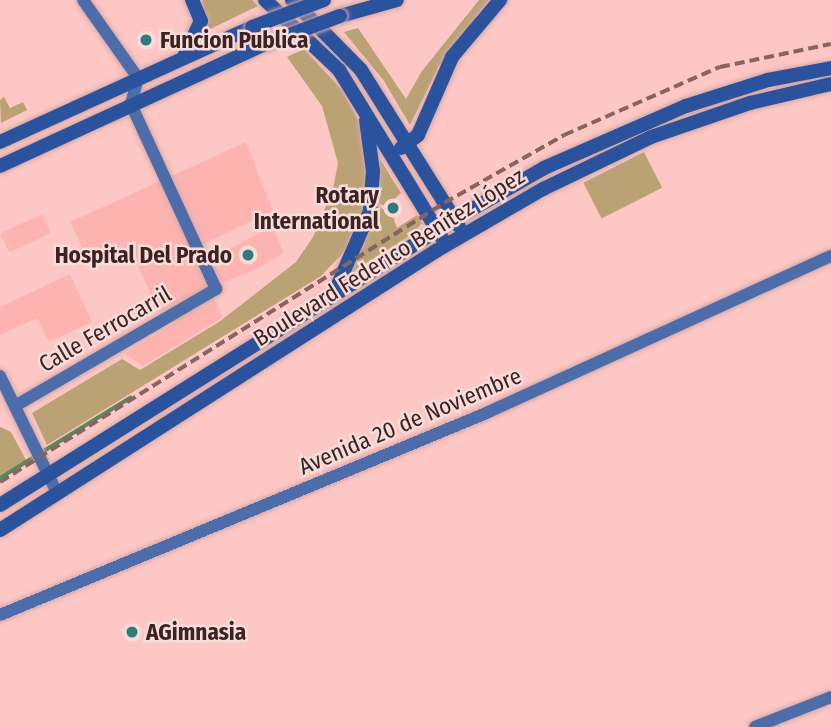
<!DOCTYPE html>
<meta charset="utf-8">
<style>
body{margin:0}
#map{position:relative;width:831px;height:727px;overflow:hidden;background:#fcc7c4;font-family:"Fira Sans Condensed",sans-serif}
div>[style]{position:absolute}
.built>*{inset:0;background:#fdb4b1;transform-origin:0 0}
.green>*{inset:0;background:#bba275;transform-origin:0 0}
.stream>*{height:3.5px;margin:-1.75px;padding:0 1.75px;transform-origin:1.75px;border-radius:1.75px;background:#5b8956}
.roads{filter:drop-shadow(0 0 2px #d6a6a4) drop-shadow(0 0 2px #d6a6a4)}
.secondary>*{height:12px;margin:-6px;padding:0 6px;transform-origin:6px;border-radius:6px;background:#4c6daa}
.primary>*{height:14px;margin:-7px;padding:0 7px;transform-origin:7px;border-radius:7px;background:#2b539d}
.rail>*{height:3.5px;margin-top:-1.75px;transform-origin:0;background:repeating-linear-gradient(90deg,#876362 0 10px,transparent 0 15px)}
.bridges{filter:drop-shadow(0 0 2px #d6a6a4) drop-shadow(0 0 2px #d6a6a4)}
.primary-bridge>*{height:14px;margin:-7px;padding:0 7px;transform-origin:7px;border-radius:7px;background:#2b539d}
.dots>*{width:19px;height:19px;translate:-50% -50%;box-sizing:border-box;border:4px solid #f7dcda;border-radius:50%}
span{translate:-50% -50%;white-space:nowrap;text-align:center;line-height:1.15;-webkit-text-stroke:5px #f7dcda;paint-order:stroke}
.poi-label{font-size:23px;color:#3c2323;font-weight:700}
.left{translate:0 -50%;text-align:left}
.right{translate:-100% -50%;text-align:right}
.street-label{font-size:23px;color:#3c2323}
</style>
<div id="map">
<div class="built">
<i style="clip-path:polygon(246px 142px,273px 211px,190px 250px,197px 265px,272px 227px,284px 252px,259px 268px,209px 288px,223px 317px,143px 366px,125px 354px,178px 321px,168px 308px,159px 312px,129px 247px,91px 265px,70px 222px)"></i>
<i style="left:42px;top:214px;width:21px;height:46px;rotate:65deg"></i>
<i style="clip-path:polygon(70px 274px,92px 322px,49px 342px,37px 318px,0 335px,0 307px)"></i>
</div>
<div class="green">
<i style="clip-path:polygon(202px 0,252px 0,258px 6px,208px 30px)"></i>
<i style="clip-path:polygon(479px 0,489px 0,439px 66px,410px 125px,384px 81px,344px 32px,358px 28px,406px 99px,422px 71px)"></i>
<i style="clip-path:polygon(304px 49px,342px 90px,364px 131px,368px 170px,365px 204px,344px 252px,321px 276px,47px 445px,32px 413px,122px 359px,140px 370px,219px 322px,296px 262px,313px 237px,333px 189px,338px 163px,322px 106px,287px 57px)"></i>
<i style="clip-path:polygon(4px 97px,10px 108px,23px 102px,27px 110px,1px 123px,0 100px)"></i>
<i style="left:644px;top:152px;width:40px;height:68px;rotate:63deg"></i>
<i style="clip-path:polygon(380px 159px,401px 193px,387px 206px,379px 204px)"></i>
<i style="clip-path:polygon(379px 207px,392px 214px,397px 228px,417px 215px,422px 223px,414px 233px,347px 275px)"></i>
<i style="clip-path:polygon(0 427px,11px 432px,26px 460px,0 475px)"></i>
</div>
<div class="stream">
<i style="left:0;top:478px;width:153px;rotate:-31.6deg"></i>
</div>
<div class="roads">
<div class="secondary">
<i style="left:0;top:376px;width:130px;rotate:64deg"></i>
<i style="left:15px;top:406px;width:233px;rotate:-30.2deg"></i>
<i style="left:216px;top:289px;width:204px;rotate:-114.7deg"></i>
<i style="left:131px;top:104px;width:27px;rotate:-75deg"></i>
<i style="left:138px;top:78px;width:95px;rotate:-125.2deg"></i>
<i style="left:0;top:615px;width:524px;rotate:-22.55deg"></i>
<i style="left:484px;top:414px;width:381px;rotate:-24.5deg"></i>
<i style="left:755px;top:727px;width:82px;rotate:-21.5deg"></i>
</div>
<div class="primary">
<i style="left:265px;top:0;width:102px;rotate:43.4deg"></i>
<i style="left:339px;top:70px;width:197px;rotate:58.5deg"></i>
<i style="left:292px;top:0;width:98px;rotate:45.4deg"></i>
<i style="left:361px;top:70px;width:184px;rotate:57.9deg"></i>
<i style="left:340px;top:16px;width:59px;rotate:-15.7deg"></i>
<i style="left:184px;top:57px;width:40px;rotate:-65deg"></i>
<i style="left:201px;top:21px;width:23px;rotate:-113deg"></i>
<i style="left:0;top:142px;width:277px;rotate:-24.5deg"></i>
<i style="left:401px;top:148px;width:21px;rotate:-37deg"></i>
<i style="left:418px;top:135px;width:85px;rotate:-66.4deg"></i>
<i style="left:452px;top:57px;width:75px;rotate:-49.9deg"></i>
<i style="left:0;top:166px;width:295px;rotate:-24.7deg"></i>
<i style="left:333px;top:296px;width:93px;rotate:-66.5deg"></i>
<i style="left:370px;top:211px;width:40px;rotate:-85.7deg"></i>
<i style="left:373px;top:171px;width:51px;rotate:-97.8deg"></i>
<i style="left:0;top:505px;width:537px;rotate:-32.15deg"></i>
<i style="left:455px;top:219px;width:103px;rotate:-29.8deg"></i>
<i style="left:544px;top:168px;width:155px;rotate:-23.6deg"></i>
<i style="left:686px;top:106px;width:86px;rotate:-17.6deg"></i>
<i style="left:768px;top:80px;width:64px;rotate:-10.8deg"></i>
<i style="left:0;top:530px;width:518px;rotate:-32.62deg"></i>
<i style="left:436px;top:251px;width:124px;rotate:-30.1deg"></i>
<i style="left:543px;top:189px;width:120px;rotate:-25.7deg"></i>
<i style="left:651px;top:137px;width:105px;rotate:-19deg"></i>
<i style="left:750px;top:103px;width:83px;rotate:-13.2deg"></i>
</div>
</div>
<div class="rail">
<i style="left:0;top:482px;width:524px;rotate:-32.14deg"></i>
<i style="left:444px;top:203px;width:138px;rotate:-29.5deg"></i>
<i style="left:564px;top:135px;width:170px;rotate:-23.6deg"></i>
<i style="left:720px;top:67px;width:113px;rotate:-11.7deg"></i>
</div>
<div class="bridges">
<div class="primary-bridge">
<i style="left:252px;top:27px;width:77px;rotate:-20.6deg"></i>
<i style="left:268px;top:43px;width:77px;rotate:-20.6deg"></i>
</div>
</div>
<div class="dots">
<i style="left:146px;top:40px;background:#317a7f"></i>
<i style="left:393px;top:208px;background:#317a7f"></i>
<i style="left:248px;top:255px;background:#317a7f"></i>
<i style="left:132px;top:632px;background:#317a7f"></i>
</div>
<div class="poi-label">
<span class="left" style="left:160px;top:40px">Funcion Publica</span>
<span class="right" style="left:379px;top:208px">Rotary<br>International</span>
<span class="right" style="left:232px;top:255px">Hospital Del Prado</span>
<span class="left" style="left:146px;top:632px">AGimnasia</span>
</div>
<div class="street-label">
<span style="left:389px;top:257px;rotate:-32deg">Boulevard Federico Benítez López</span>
<span style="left:105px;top:329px;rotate:-30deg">Calle Ferrocarril</span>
<span style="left:410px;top:421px;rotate:-23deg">Avenida 20 de Noviembre</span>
</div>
</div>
